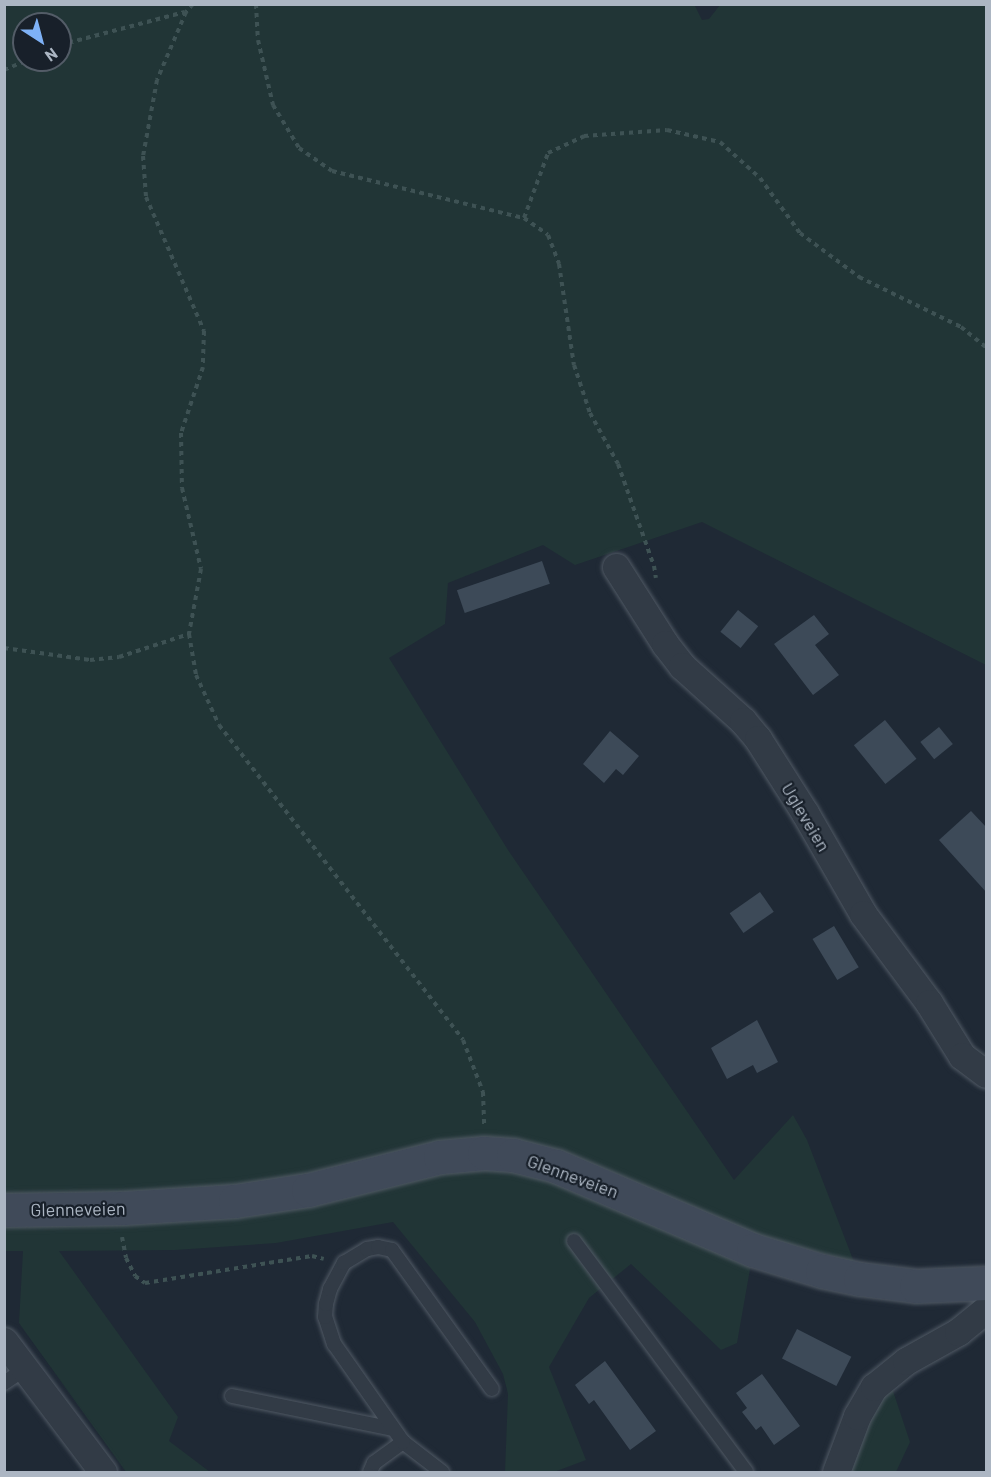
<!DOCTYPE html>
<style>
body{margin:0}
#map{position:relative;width:991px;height:1477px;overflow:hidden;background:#1f2935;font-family:Barlow,sans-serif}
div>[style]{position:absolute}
.green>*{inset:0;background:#213536}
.building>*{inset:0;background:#3d4a58;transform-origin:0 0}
.path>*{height:4px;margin-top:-2px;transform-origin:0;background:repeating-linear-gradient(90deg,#3e5254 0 4.5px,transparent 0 9px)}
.roads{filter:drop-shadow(0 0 2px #505964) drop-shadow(0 0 2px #505964)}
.service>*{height:14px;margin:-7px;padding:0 7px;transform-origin:7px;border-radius:7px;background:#323b46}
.minor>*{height:27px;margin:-13.5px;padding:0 13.5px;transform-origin:13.5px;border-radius:13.5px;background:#323b46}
.secondary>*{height:33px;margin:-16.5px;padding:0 16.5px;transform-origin:16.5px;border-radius:16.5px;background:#404a59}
span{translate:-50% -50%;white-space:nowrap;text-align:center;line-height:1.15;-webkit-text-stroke:4.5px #18202a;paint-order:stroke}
.street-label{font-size:18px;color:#acb6c3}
.frame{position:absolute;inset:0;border:6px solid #acb6c3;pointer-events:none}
.north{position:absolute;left:12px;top:12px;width:60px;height:60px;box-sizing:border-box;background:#18202a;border:2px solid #535c67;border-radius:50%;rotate:144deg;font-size:16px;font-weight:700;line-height:24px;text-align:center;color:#acb6c3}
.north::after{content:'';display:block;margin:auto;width:21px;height:27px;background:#7eb1f6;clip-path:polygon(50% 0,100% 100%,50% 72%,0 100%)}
</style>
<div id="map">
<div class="green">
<i style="clip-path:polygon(evenodd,694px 4px,702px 20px,709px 19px,720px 5px,986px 5px,986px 665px,702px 522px,575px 565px,543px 545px,448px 583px,445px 624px,389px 658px,508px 850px,734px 1180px,793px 1115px,807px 1140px,854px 1262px,756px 1235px,737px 1343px,721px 1350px,631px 1264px,589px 1298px,549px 1367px,586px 1460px,554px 1472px,505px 1472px,508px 1394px,503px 1374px,475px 1322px,393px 1222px,276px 1243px,175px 1250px,59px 1251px,178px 1417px,169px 1441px,210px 1472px,126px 1472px,19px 1323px,23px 1251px,5px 1251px,5px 5px,694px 4px,24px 24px,60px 24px,60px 60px,24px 60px,24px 24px)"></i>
<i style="clip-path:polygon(892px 1388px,910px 1442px,896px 1472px,847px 1472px,869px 1416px)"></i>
</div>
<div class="building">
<i style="left:542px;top:561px;width:24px;height:90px;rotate:71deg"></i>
<i style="left:738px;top:610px;width:26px;height:28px;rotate:39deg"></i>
<i style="clip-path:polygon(814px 615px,829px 634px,815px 645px,839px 675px,813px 695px,774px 644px)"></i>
<i style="left:885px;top:720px;width:50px;height:40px;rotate:51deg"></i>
<i style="left:939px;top:727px;width:22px;height:24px;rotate:51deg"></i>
<i style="clip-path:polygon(610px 731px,639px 756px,623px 775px,616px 769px,604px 783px,583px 764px)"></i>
<i style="clip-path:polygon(971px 811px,987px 828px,987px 893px,939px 840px)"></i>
<i style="left:760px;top:892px;width:24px;height:37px;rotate:55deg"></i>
<i style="left:834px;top:926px;width:48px;height:25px;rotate:59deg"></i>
<i style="clip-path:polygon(757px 1020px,778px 1062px,757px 1073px,753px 1065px,727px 1079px,711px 1048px)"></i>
<i style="left:797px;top:1329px;width:61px;height:33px;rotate:27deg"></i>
<i style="clip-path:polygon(605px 1361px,656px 1431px,630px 1450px,594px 1400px,589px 1404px,575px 1385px)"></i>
<i style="clip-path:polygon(762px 1374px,800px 1426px,774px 1445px,761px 1426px,756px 1430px,742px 1412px,747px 1408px,736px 1393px)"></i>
</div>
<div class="path">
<i style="left:193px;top:4px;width:11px;rotate:131deg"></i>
<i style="left:186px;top:12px;width:74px;rotate:113.1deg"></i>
<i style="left:157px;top:80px;width:77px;rotate:100.4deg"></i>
<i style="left:143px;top:156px;width:41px;rotate:85.8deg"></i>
<i style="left:146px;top:197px;width:146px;rotate:66.6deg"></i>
<i style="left:204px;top:331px;width:36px;rotate:92deg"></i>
<i style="left:203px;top:367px;width:70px;rotate:108.4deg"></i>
<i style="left:181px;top:433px;width:55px;rotate:89deg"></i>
<i style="left:182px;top:488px;width:83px;rotate:76.8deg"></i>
<i style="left:201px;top:569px;width:66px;rotate:100.5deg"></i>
<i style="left:189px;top:634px;width:42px;rotate:80.3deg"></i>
<i style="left:196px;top:675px;width:55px;rotate:65.3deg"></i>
<i style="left:219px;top:725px;width:398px;rotate:52.2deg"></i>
<i style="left:463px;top:1040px;width:56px;rotate:69deg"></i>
<i style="left:483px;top:1092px;width:32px;rotate:88deg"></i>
<i style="left:256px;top:4px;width:36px;rotate:87deg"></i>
<i style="left:258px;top:40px;width:67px;rotate:77deg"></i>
<i style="left:273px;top:105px;width:50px;rotate:58.8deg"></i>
<i style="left:299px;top:148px;width:40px;rotate:34.9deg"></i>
<i style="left:332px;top:171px;width:198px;rotate:13.8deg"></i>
<i style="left:524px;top:218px;width:29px;rotate:35deg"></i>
<i style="left:548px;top:235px;width:31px;rotate:69deg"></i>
<i style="left:559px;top:264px;width:102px;rotate:81.6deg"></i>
<i style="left:574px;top:365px;width:51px;rotate:71.6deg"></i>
<i style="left:590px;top:413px;width:58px;rotate:61.2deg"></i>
<i style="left:618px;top:464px;width:108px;rotate:70.6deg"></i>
<i style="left:654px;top:566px;width:12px;rotate:81deg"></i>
<i style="left:60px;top:45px;width:129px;rotate:-14.8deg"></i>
<i style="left:4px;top:70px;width:25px;rotate:-23deg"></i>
<i style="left:524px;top:218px;width:69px;rotate:-69.7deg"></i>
<i style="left:548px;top:153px;width:40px;rotate:-25deg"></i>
<i style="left:584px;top:136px;width:83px;rotate:-4.1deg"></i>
<i style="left:667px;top:130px;width:54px;rotate:12.8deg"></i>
<i style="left:720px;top:142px;width:54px;rotate:42deg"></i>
<i style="left:760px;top:178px;width:68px;rotate:54deg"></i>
<i style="left:800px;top:233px;width:74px;rotate:36.7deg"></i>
<i style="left:859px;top:277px;width:114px;rotate:26.1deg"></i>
<i style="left:961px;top:327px;width:32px;rotate:39deg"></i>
<i style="left:4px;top:648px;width:87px;rotate:7.9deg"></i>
<i style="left:90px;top:660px;width:29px;rotate:-6deg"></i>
<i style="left:119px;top:657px;width:74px;rotate:-18.2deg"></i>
<i style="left:122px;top:1237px;width:21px;rotate:79deg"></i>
<i style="left:126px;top:1258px;width:20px;rotate:63deg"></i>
<i style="left:135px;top:1276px;width:12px;rotate:35deg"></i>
<i style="left:145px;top:1283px;width:169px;rotate:-9.2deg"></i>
<i style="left:312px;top:1256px;width:12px;rotate:14deg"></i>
</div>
<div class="roads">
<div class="service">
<i style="left:574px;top:1241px;width:288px;rotate:53.3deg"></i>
<i style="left:4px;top:1383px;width:27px;rotate:-34deg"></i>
<i style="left:232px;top:1396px;width:164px;rotate:11.6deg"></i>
<i style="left:370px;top:1472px;width:10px;rotate:-66deg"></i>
<i style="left:374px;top:1463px;width:36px;rotate:-36deg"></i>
<i style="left:442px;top:1472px;width:49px;rotate:-142.4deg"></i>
<i style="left:403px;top:1442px;width:120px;rotate:-125.1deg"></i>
<i style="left:334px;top:1344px;width:28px;rotate:-108deg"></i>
<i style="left:325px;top:1317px;width:13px;rotate:-86deg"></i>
<i style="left:326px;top:1304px;width:16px;rotate:-75deg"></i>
<i style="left:330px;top:1289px;width:30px;rotate:-62deg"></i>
<i style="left:344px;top:1263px;width:27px;rotate:-31deg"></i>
<i style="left:367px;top:1249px;width:11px;rotate:-10deg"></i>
<i style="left:378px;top:1247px;width:14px;rotate:12deg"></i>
<i style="left:392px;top:1250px;width:171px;rotate:54.3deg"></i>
</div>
<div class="minor">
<i style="left:616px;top:567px;width:91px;rotate:57.5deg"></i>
<i style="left:665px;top:644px;width:28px;rotate:52deg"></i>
<i style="left:682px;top:666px;width:82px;rotate:42deg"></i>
<i style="left:743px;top:721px;width:23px;rotate:50deg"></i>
<i style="left:758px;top:739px;width:88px;rotate:57.6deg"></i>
<i style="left:805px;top:813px;width:116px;rotate:60.1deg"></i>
<i style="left:863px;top:914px;width:111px;rotate:53.4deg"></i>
<i style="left:929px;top:1003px;width:62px;rotate:58.1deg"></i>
<i style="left:962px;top:1056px;width:30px;rotate:37deg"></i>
<i style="left:4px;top:1341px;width:164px;rotate:52.9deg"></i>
<i style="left:836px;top:1472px;width:60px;rotate:-69.4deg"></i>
<i style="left:857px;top:1416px;width:34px;rotate:-60deg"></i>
<i style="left:874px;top:1387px;width:41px;rotate:-39.1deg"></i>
<i style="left:906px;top:1361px;width:60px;rotate:-29.1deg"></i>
<i style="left:958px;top:1332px;width:36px;rotate:-39deg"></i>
</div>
<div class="secondary">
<i style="left:4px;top:1210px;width:119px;rotate:-1deg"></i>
<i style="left:123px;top:1208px;width:112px;rotate:-3.6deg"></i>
<i style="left:235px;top:1201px;width:74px;rotate:-8.6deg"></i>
<i style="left:308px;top:1190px;width:136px;rotate:-14deg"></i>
<i style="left:440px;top:1157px;width:44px;rotate:-5.2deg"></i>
<i style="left:484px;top:1153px;width:29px;rotate:4deg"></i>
<i style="left:513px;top:1155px;width:44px;rotate:14.3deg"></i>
<i style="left:556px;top:1166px;width:214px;rotate:23.1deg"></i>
<i style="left:753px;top:1250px;width:72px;rotate:16.9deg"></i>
<i style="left:822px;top:1271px;width:39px;rotate:12deg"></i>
<i style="left:860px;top:1279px;width:56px;rotate:7.1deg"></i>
<i style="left:916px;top:1286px;width:70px;rotate:-2.5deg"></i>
</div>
</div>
<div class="street-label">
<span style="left:806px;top:817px;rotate:59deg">Ugleveien</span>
<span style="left:573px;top:1176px;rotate:20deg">Glenneveien</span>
<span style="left:78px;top:1209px;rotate:-1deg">Glenneveien</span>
</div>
<div class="frame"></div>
<div class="north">N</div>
</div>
